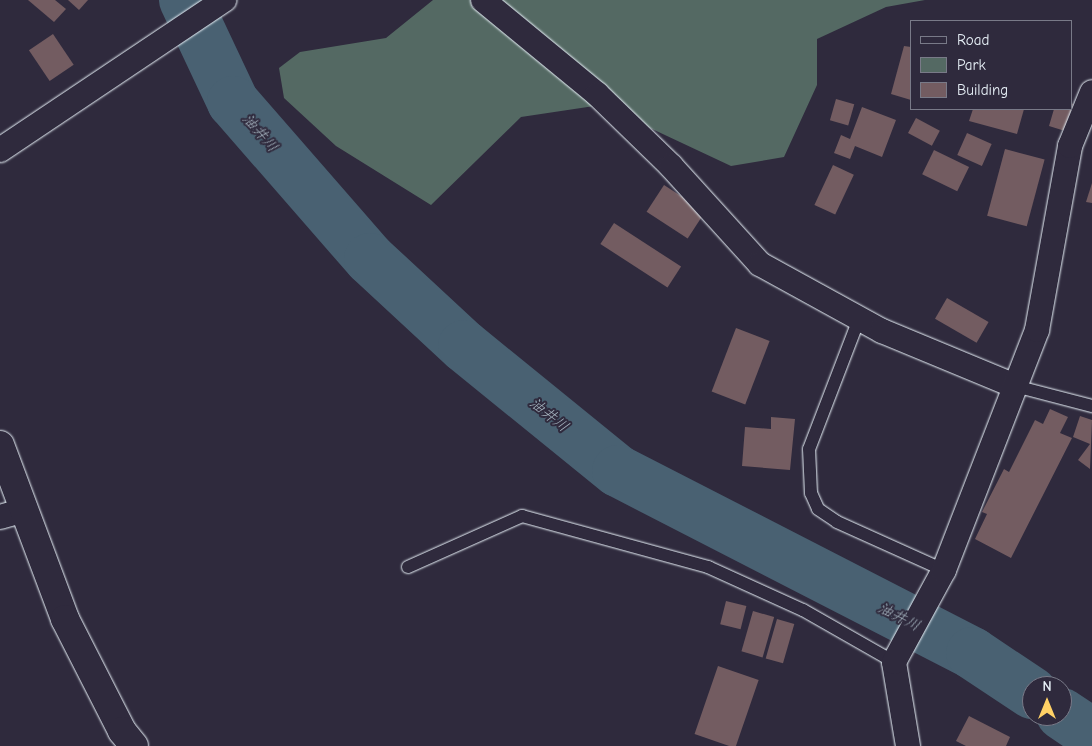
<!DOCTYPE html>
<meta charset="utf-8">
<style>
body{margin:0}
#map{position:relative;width:1092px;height:746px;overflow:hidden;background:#2f2a3d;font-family:"Comic Neue","Klee One",sans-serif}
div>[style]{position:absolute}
.green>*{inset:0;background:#546963}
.river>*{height:52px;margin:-26px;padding:0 26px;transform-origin:26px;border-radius:26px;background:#496172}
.building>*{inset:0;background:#735c61;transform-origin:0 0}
.roads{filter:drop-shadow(0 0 1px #e8f1f8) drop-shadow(0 0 1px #e8f1f8)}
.service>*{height:12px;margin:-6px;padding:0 6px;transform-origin:6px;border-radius:6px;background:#2f2a3d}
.minor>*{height:24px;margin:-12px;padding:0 12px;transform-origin:12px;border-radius:12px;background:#2f2a3d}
.tertiary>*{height:28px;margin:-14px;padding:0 14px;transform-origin:14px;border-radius:14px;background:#2f2a3d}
span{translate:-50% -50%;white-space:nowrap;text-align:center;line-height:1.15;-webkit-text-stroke:4px #2f2a3d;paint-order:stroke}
.water-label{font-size:15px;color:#a8b7c2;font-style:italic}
.legend{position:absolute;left:910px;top:20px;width:162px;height:90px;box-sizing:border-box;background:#2f2a3d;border:1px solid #797a88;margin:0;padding:6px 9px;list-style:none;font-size:15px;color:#e8f1f8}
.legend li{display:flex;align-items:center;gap:10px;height:25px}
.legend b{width:25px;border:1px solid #797a88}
.north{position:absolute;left:1022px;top:676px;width:50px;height:50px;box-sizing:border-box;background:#2f2a3d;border:1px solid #797a88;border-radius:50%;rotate:0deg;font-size:14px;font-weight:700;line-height:20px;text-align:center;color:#e8f1f8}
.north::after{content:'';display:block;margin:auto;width:18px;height:22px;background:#ffd166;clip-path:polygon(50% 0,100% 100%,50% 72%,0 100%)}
</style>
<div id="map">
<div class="green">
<i style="clip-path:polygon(433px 0,925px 0,886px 7px,817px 39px,817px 85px,784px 157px,731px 166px,601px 105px,521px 117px,431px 205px,336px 146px,284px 98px,279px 68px,300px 52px,386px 38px)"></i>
</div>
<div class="river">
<i style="left:185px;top:0;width:113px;rotate:64.8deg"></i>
<i style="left:233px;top:102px;width:208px;rotate:48.9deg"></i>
<i style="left:370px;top:259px;width:128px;rotate:42.8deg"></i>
<i style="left:464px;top:346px;width:198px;rotate:39.1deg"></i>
<i style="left:618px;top:471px;width:398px;rotate:27.2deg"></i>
<i style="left:972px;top:653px;width:72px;rotate:33.7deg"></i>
<i style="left:1062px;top:714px;width:36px;rotate:34deg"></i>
</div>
<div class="building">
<i style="clip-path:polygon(28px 0,55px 0,66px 9px,54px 22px)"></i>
<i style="clip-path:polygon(68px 0,88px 0,79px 10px)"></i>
<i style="left:53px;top:34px;width:37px;height:29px;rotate:56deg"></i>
<i style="clip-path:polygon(904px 46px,911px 47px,911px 100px,891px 94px)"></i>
<i style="left:836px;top:99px;width:19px;height:22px;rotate:16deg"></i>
<i style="clip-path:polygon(1071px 103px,1073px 104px,1065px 131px,1049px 126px,1054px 109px,1071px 109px)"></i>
<i style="clip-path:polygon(862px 107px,896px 120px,882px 157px,855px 146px,850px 159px,834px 153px,841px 135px,850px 139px)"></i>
<i style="clip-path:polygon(973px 109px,1024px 109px,1017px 134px,969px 121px)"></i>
<i style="left:916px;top:118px;width:27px;height:17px;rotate:28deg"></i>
<i style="left:967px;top:133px;width:27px;height:24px;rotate:24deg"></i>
<i style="left:1005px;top:149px;width:41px;height:69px;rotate:15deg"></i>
<i style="left:934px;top:150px;width:39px;height:27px;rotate:26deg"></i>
<i style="left:833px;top:165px;width:23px;height:44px;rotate:25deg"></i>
<i style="clip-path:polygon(1092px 183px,1092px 203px,1086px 202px)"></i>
<i style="left:664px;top:185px;width:49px;height:32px;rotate:33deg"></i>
<i style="left:614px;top:223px;width:80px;height:25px;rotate:33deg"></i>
<i style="left:947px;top:298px;width:48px;height:24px;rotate:30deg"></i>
<i style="left:736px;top:328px;width:36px;height:68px;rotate:21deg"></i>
<i style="clip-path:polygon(1050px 409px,1068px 417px,1060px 433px,1072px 438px,1011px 558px,975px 539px,987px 514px,982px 512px,1004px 469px,1009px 472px,1035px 420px,1043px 424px)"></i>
<i style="clip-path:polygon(1080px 416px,1092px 420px,1090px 469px,1078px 460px,1090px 444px,1073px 437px)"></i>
<i style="clip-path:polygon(771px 417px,795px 419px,790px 470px,742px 466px,745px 427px,771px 429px)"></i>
<i style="left:726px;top:601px;width:21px;height:24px;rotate:14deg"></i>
<i style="left:753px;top:611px;width:22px;height:42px;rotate:16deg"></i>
<i style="left:777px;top:619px;width:18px;height:41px;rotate:16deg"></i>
<i style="left:718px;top:666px;width:43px;height:72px;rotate:19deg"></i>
<i style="clip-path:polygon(969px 716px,1010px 737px,1006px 746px,966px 746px,956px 741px)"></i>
</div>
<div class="roads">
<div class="service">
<i style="left:859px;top:319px;width:139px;rotate:111deg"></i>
<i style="left:809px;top:449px;width:44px;rotate:87.4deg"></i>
<i style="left:811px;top:493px;width:17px;rotate:66deg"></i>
<i style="left:818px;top:509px;width:23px;rotate:34deg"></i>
<i style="left:837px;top:522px;width:117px;rotate:24.2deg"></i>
<i style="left:1015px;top:386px;width:80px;rotate:14.6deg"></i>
<i style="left:408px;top:567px;width:125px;rotate:-24.1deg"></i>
<i style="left:522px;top:516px;width:193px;rotate:15.3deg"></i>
<i style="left:708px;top:567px;width:104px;rotate:24.4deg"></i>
<i style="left:803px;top:610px;width:105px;rotate:29.7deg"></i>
</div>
<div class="minor">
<i style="left:483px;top:0;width:148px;rotate:39.5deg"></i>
<i style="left:597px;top:94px;width:103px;rotate:44.2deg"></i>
<i style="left:671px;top:166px;width:132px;rotate:47.8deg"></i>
<i style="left:760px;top:264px;width:139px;rotate:28.8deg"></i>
<i style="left:882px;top:331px;width:144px;rotate:22.5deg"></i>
<i style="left:0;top:150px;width:270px;rotate:-33.8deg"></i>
<i style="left:0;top:517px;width:25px;rotate:-16deg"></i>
<i style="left:908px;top:746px;width:85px;rotate:-99.5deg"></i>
<i style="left:894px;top:662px;width:105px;rotate:-61.5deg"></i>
<i style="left:944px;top:570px;width:257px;rotate:-68.8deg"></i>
<i style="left:1037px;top:330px;width:187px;rotate:-79.8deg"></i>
<i style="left:1070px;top:146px;width:58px;rotate:-67.8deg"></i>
</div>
<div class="tertiary">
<i style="left:0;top:445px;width:186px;rotate:69.5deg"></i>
<i style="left:65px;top:619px;width:126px;rotate:63deg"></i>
<i style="left:122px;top:731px;width:19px;rotate:51deg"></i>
</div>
</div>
<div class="water-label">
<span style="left:260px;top:133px;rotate:49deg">油井川</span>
<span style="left:549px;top:415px;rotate:39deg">油井川</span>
<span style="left:899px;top:617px;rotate:27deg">油井川</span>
</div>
<ul class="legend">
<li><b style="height:6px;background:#2f2a3d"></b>Road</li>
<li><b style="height:14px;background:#546963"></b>Park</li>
<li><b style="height:14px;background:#735c61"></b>Building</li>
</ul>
<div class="north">N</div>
</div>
